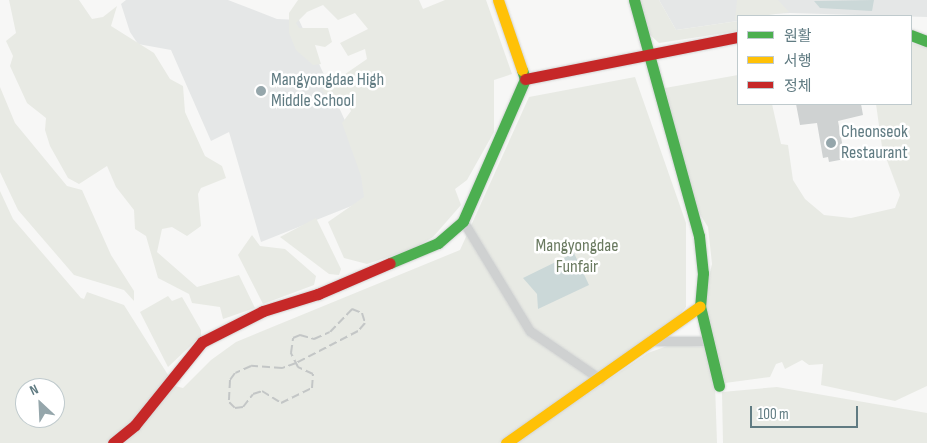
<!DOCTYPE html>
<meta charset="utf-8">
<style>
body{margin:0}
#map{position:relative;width:927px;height:443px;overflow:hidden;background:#f7f7f6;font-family:"Sofia Sans Condensed","Noto Sans KR",sans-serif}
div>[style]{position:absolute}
.built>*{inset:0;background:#e5e7e7}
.green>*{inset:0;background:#e8eae4}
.water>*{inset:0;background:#cbd8d8}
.building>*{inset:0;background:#cfd2d2}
.roads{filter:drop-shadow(0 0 1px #d2d4d4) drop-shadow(0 0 1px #d2d4d4)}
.street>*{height:9px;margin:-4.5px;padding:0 4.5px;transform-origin:4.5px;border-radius:4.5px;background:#cfd1d1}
.fast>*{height:11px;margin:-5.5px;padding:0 5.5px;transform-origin:5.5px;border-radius:5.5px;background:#4caf50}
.slow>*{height:11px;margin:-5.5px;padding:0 5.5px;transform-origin:5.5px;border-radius:5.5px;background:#ffc107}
.jam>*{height:11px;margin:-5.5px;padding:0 5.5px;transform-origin:5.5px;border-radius:5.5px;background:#c62828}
.rail>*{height:2px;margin-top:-1px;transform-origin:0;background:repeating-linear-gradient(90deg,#c3c6c6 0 8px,transparent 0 12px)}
.dots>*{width:14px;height:14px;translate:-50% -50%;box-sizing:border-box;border:2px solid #fff;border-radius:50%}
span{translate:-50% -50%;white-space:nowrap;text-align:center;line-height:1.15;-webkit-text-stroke:5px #fff;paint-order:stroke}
.poi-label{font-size:18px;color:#607b82}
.left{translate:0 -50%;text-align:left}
.park-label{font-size:18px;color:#6a7a60}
.legend{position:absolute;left:737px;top:15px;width:175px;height:90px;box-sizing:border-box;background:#fff;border:1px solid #bfcacd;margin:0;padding:6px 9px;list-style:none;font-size:15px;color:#607b82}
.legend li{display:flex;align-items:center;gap:10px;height:25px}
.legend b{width:25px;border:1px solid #bfcacd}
.north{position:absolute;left:15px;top:378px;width:50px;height:50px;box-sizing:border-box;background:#fff;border:1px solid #bfcacd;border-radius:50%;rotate:335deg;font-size:14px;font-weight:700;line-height:20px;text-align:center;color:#607b82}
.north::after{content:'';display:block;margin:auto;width:18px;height:22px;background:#95a6ab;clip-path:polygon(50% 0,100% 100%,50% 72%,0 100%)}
.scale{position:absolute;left:750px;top:406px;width:108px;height:22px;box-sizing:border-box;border:2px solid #607b82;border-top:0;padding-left:6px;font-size:15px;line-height:18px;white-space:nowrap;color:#607b82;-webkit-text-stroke:4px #fff;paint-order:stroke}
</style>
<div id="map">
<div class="built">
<i style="clip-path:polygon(126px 0,228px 0,277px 19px,299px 20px,379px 195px,261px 242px,229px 132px,211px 141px,171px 50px,138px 44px,130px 32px,121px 4px)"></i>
<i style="clip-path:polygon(659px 0,927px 0,927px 17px,790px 13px,738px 16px,738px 21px,676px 30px)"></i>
</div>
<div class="green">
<i style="clip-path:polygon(9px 0,79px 0,92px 19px,103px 17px,117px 6px,111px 26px,154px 53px,170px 79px,183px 86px,185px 112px,205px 156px,222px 166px,226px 178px,201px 188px,198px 194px,201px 226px,187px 236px,172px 227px,162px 229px,157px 252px,197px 287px,239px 275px,255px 308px,223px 319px,220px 307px,192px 303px,189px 294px,158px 278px,146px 236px,135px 229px,134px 210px,116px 187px,107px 166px,79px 184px,68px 178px,50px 146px,45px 130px,46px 118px,27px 103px,10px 66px,13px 56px,6px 41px,16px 33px)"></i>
<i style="clip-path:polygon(298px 0,419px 0,423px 9px,445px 0,486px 0,512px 74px,494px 80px,494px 132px,467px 180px,455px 189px,461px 205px,433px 237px,415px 248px,367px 264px,344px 258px,328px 222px,364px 197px,361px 176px,342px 123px,351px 111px,344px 97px,332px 102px,322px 90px,367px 59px,365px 49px,348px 56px,340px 43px,368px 29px,355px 13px,338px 20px,323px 5px,307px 12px,296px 23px,299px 28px,328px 28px,332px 42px,325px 47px,315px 45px,321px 64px,313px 65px,296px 50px,289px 33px,289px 13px)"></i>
<i style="clip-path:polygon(640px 0,659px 0,676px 30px,738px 21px,738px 31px,659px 43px,648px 33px)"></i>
<i style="clip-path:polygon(737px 0,778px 0,789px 12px,735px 20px)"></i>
<i style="clip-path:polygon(911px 43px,927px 48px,927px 386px,895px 401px,821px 385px,823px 364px,809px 365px,802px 360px,785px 369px,782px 362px,776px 364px,770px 377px,725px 383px,704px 298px,712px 264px,708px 227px,694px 205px,665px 88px,738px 75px,738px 104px,772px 104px,781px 144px,788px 145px,793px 180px,805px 199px,824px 215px,851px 218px,895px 208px,900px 195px,882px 147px,876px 104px,911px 104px)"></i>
<i style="clip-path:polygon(evenodd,635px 77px,686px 223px,686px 307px,669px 327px,499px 443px,0 443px,0 191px,13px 219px,81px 298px,84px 299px,87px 292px,124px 305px,175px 386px,183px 388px,211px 360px,236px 342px,460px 250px,529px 97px,635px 77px,25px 388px,55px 388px,55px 418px,25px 418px,25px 388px)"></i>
<i style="clip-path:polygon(0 87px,15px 123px,67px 186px,82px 190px,111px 255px,134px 291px,134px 301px,124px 290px,74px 275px,18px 210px,0 172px)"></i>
<i style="clip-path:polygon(316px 218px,341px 269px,339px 275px,329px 274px,280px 237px)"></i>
<i style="clip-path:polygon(252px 235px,260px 246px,285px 249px,316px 276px,314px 285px,263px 304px,238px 255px)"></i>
<i style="clip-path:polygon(168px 296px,172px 301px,182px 297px,201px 330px,201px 336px,168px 367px,140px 312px)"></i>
<i style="clip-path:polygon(670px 345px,705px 347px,715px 384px,717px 443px,514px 443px,648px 353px)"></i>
<i style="clip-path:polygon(777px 387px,927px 413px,927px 443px,723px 443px,722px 392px)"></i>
</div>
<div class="water">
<i style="clip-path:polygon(874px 0,872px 11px,820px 8px,814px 1px)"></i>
<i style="clip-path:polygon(574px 253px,589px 285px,538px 309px,537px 294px,523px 278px)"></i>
</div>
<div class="building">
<i style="clip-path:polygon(796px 104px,861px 104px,863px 115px,838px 121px,845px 159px,829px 162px,828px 157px,823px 158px,817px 123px,800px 125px)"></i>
</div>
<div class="roads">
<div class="street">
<i style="left:463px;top:221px;width:129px;rotate:58.7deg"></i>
<i style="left:530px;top:331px;width:85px;rotate:34.4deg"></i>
<i style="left:655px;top:341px;width:53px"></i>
</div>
<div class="fast">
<i style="left:634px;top:0;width:245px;rotate:74.6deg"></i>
<i style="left:699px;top:236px;width:37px;rotate:84deg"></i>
<i style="left:703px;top:273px;width:33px;rotate:95deg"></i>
<i style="left:700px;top:306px;width:82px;rotate:76.6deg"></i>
<i style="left:911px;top:35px;width:17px;rotate:21deg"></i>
<i style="left:390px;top:263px;width:52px;rotate:-22.6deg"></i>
<i style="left:438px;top:243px;width:33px;rotate:-41deg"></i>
<i style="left:463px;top:221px;width:155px;rotate:-66.4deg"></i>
<i style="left:525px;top:79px;width:9px;rotate:-108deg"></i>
</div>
<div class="slow">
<i style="left:498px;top:0;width:74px;rotate:71.1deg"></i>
<i style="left:506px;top:443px;width:237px;rotate:-35.2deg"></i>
</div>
<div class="jam">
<i style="left:525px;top:79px;width:217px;rotate:-11.2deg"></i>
<i style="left:113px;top:443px;width:28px;rotate:-39deg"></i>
<i style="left:135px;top:425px;width:107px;rotate:-51.1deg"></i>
<i style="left:202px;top:342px;width:68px;rotate:-26.9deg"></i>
<i style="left:263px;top:311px;width:58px;rotate:-17.2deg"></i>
<i style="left:318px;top:294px;width:78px;rotate:-23.3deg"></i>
</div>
</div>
<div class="rail">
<i style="left:296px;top:363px;width:15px;rotate:160deg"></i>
<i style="left:282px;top:368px;width:31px;rotate:-176deg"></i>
<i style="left:251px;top:366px;width:17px;rotate:156deg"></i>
<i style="left:235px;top:373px;width:9px;rotate:126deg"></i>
<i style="left:230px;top:380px;width:22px;rotate:93deg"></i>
<i style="left:229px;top:402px;width:8px;rotate:45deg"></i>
<i style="left:235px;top:408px;width:8px;rotate:-7deg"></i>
<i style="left:243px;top:407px;width:16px;rotate:-52deg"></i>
<i style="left:253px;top:394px;width:9px;rotate:-18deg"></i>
<i style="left:262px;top:391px;width:22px;rotate:32deg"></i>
<i style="left:281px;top:403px;width:34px;rotate:-26deg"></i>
<i style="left:312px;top:388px;width:14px;rotate:-86deg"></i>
<i style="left:313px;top:374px;width:17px;rotate:-155deg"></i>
<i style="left:298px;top:367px;width:16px;rotate:-117deg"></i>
<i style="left:291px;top:353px;width:15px;rotate:-82deg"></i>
<i style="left:293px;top:338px;width:8px;rotate:-23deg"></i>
<i style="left:300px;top:335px;width:15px;rotate:16deg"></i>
<i style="left:314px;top:339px;width:17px;rotate:-24deg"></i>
<i style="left:330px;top:332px;width:32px;rotate:-46deg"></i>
<i style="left:352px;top:309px;width:11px;rotate:22deg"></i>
<i style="left:362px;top:313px;width:10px;rotate:73deg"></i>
<i style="left:365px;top:323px;width:11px;rotate:131deg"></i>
<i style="left:358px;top:331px;width:70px;rotate:152.7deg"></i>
</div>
<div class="dots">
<i style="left:261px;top:91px;background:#95a6ab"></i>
<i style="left:831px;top:143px;background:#95a6ab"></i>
</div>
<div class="poi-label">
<span class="left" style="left:271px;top:91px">Mangyongdae High<br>Middle School</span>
<span class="left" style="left:841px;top:143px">Cheonseok<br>Restaurant</span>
</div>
<div class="park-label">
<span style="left:577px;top:257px">Mangyongdae<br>Funfair</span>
</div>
<ul class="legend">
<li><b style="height:6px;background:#4caf50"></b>원활</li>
<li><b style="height:6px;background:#ffc107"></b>서행</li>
<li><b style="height:6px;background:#c62828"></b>정체</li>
</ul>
<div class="north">N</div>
<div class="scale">100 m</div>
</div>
